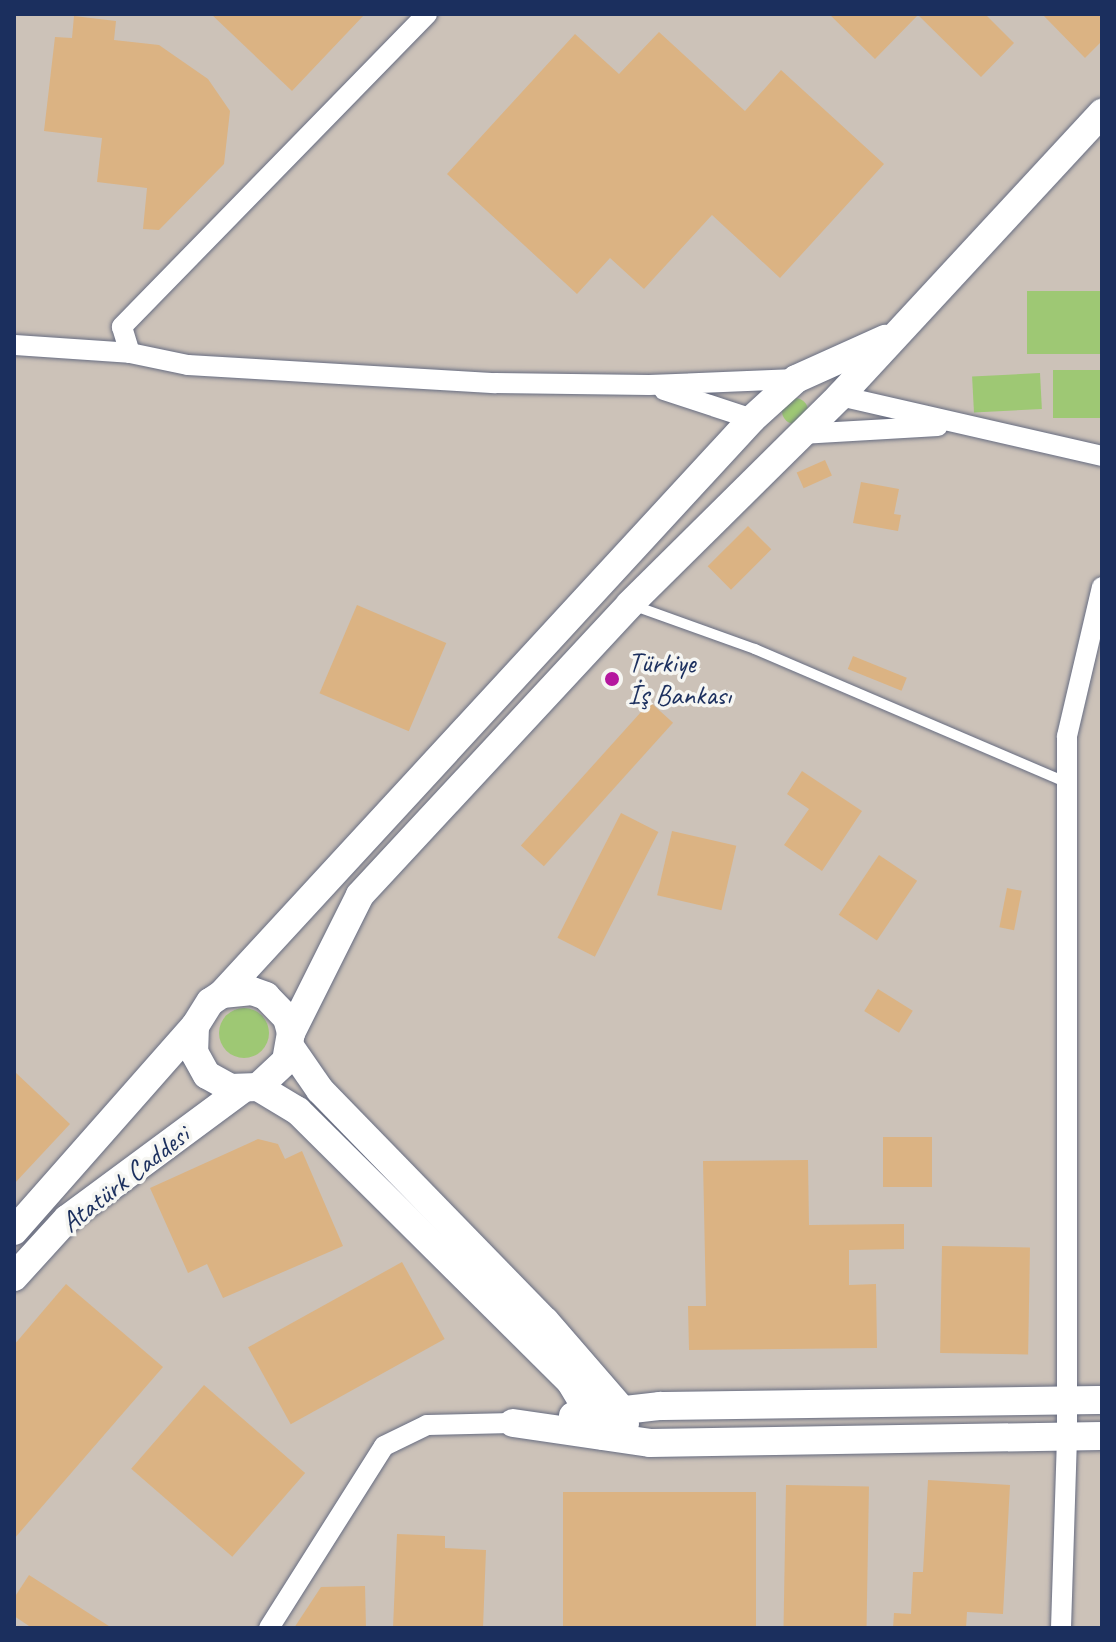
<!DOCTYPE html>
<meta charset="utf-8">
<style>
body{margin:0}
#map{position:relative;width:1116px;height:1642px;overflow:hidden;background:#f2dec1;font-family:Caveat,sans-serif}
div>[style]{position:absolute}
.industrial>*{inset:0;background:#ccc2b8;transform-origin:0 0}
.green>*{inset:0;background:#9ec874;transform-origin:0 0}
.round{border-radius:50%}
.building>*{inset:0;background:#dbb383;transform-origin:0 0}
.roads{filter:drop-shadow(0 0 2px #666c81) drop-shadow(0 0 2px #666c81)}
.lane>*{height:10px;margin:-5px;padding:0 5px;transform-origin:5px;border-radius:5px;background:#fff}
.street>*{height:20px;margin:-10px;padding:0 10px;transform-origin:10px;border-radius:10px;background:#fff}
.secondary>*{height:28px;margin:-14px;padding:0 14px;transform-origin:14px;border-radius:14px;background:#fff}
.dots>*{width:22px;height:22px;translate:-50% -50%;box-sizing:border-box;border:4px solid #f6f6f2;border-radius:50%}
span{translate:-50% -50%;white-space:nowrap;text-align:center;line-height:1.15;-webkit-text-stroke:7px #f6f6f2;paint-order:stroke}
.poi-label{font-size:28px;color:#1b2f5e}
.left{translate:0 -50%;text-align:left}
.street-label{font-size:28px;color:#1b2f5e}
.frame{position:absolute;inset:0;border:16px solid #1b2f5e;pointer-events:none}
</style>
<div id="map">
<div class="industrial">
<i style="left:14px;top:14px;width:1088px;height:1614px"></i>
</div>
<div class="green">
<i style="left:1102px;top:291px;width:63px;height:75px;rotate:90deg"></i>
<i style="left:1102px;top:370px;width:48px;height:49px;rotate:90deg"></i>
<i style="left:1040px;top:373px;width:36px;height:68px;rotate:87deg"></i>
<i class="round" style="left:782px;top:398px;width:26px;height:26px"></i>
<i class="round" style="left:219px;top:1008px;width:50px;height:50px"></i>
</div>
<div class="building">
<i style="clip-path:polygon(211px 14px,365px 14px,292px 91px)"></i>
<i style="clip-path:polygon(829px 14px,985px 14px,1014px 43px,981px 77px,918px 15px,875px 59px)"></i>
<i style="clip-path:polygon(1042px 14px,1102px 14px,1102px 41px,1085px 58px)"></i>
<i style="clip-path:polygon(74px 16px,116px 21px,114px 40px,159px 45px,208px 79px,230px 111px,224px 164px,159px 230px,143px 229px,147px 188px,97px 182px,102px 138px,44px 131px,55px 37px,72px 38px)"></i>
<i style="clip-path:polygon(659px 32px,745px 111px,781px 70px,884px 164px,780px 278px,712px 215px,644px 289px,610px 258px,577px 294px,447px 174px,575px 34px,619px 74px)"></i>
<i style="left:825px;top:460px;width:17px;height:31px;rotate:66deg"></i>
<i style="clip-path:polygon(861px 482px,899px 489px,894px 514px,901px 515px,898px 531px,853px 523px)"></i>
<i style="left:748px;top:526px;width:33px;height:57px;rotate:45deg"></i>
<i style="left:357px;top:605px;width:97px;height:96px;rotate:23deg"></i>
<i style="left:853px;top:656px;width:58px;height:14px;rotate:22deg"></i>
<i style="left:650px;top:702px;width:31px;height:193px;rotate:42deg"></i>
<i style="clip-path:polygon(802px 771px,862px 811px,822px 871px,784px 845px,809px 809px,787px 794px)"></i>
<i style="left:621px;top:813px;width:42px;height:140px;rotate:27deg"></i>
<i style="left:672px;top:831px;width:66px;height:66px;rotate:13deg"></i>
<i style="left:879px;top:855px;width:46px;height:72px;rotate:34deg"></i>
<i style="left:1007px;top:888px;width:15px;height:40px;rotate:11deg"></i>
<i style="left:878px;top:989px;width:41px;height:26px;rotate:32deg"></i>
<i style="clip-path:polygon(14px 1071px,70px 1124px,14px 1184px)"></i>
<i style="left:883px;top:1137px;width:49px;height:50px"></i>
<i style="clip-path:polygon(258px 1139px,278px 1144px,285px 1159px,302px 1151px,343px 1246px,223px 1298px,207px 1264px,188px 1273px,150px 1188px)"></i>
<i style="clip-path:polygon(808px 1160px,809px 1225px,904px 1224px,904px 1249px,849px 1250px,849px 1285px,876px 1284px,877px 1348px,689px 1350px,688px 1306px,706px 1306px,703px 1161px)"></i>
<i style="left:942px;top:1246px;width:88px;height:107px;rotate:1deg"></i>
<i style="left:402px;top:1262px;width:88px;height:176px;rotate:61deg"></i>
<i style="clip-path:polygon(66px 1284px,163px 1367px,14px 1539px,14px 1345px)"></i>
<i style="left:204px;top:1385px;width:134px;height:111px;rotate:41deg"></i>
<i style="clip-path:polygon(928px 1480px,1010px 1485px,1003px 1614px,967px 1612px,966px 1628px,893px 1628px,894px 1613px,911px 1614px,913px 1572px,923px 1572px)"></i>
<i style="left:786px;top:1485px;width:83px;height:143px;rotate:1deg"></i>
<i style="left:756px;top:1492px;width:136px;height:193px;rotate:90deg"></i>
<i style="clip-path:polygon(397px 1534px,445px 1536px,445px 1548px,486px 1550px,483px 1628px,393px 1628px)"></i>
<i style="clip-path:polygon(29px 1575px,112px 1628px,32px 1628px,14px 1616px,14px 1598px)"></i>
<i style="clip-path:polygon(365px 1586px,366px 1628px,294px 1628px,321px 1587px)"></i>
</div>
<div class="roads">
<div class="lane">
<i style="left:632px;top:605px;width:131px;rotate:19.7deg"></i>
<i style="left:755px;top:649px;width:340px;rotate:23.2deg"></i>
</div>
<div class="street">
<i style="left:427px;top:14px;width:437px;rotate:134.3deg"></i>
<i style="left:122px;top:327px;width:27px;rotate:73deg"></i>
<i style="left:130px;top:353px;width:59px;rotate:11.7deg"></i>
<i style="left:188px;top:365px;width:308px;rotate:3.4deg"></i>
<i style="left:495px;top:383px;width:154px;rotate:0.7deg"></i>
<i style="left:649px;top:385px;width:147px;rotate:-2.3deg"></i>
<i style="left:14px;top:345px;width:116px;rotate:3.9deg"></i>
<i style="left:664px;top:390px;width:93px;rotate:18.2deg"></i>
<i style="left:840px;top:396px;width:269px;rotate:12.9deg"></i>
<i style="left:801px;top:434px;width:137px;rotate:-3.3deg"></i>
<i style="left:269px;top:1628px;width:215px;rotate:-57.7deg"></i>
<i style="left:384px;top:1446px;width:48px;rotate:-26deg"></i>
<i style="left:427px;top:1425px;width:86px;rotate:-1.3deg"></i>
<i style="left:1061px;top:1628px;width:191px;rotate:-88.2deg"></i>
<i style="left:1067px;top:1437px;width:701px;rotate:-90deg"></i>
<i style="left:1067px;top:736px;width:153px;rotate:-76.8deg"></i>
</div>
<div class="secondary">
<i style="left:222px;top:994px;width:782px;rotate:-47.33deg"></i>
<i style="left:752px;top:419px;width:59px;rotate:-42.3deg"></i>
<i style="left:796px;top:379px;width:98px;rotate:-24.2deg"></i>
<i style="left:291px;top:1033px;width:154px;rotate:-63.4deg"></i>
<i style="left:360px;top:895px;width:397px;rotate:-47.1deg"></i>
<i style="left:630px;top:604px;width:296px;rotate:-44.7deg"></i>
<i style="left:840px;top:396px;width:386px;rotate:-47.2deg"></i>
<i style="left:291px;top:1048px;width:51px;rotate:55.4deg"></i>
<i style="left:320px;top:1090px;width:322px;rotate:45.8deg"></i>
<i style="left:545px;top:1321px;width:118px;rotate:49.1deg"></i>
<i style="left:622px;top:1410px;width:14px;rotate:78deg"></i>
<i style="left:258px;top:1087px;width:38px;rotate:-43deg"></i>
<i style="left:286px;top:1061px;width:28px;rotate:-80deg"></i>
<i style="left:291px;top:1033px;width:16px;rotate:-105deg"></i>
<i style="left:287px;top:1018px;width:30px;rotate:-134deg"></i>
<i style="left:266px;top:996px;width:15px;rotate:-160deg"></i>
<i style="left:252px;top:991px;width:30px;rotate:174deg"></i>
<i style="left:222px;top:994px;width:14px;rotate:146deg"></i>
<i style="left:210px;top:1002px;width:28px;rotate:122deg"></i>
<i style="left:195px;top:1026px;width:26px;rotate:92deg"></i>
<i style="left:194px;top:1052px;width:26px;rotate:61deg"></i>
<i style="left:207px;top:1075px;width:26px;rotate:29deg"></i>
<i style="left:230px;top:1088px;width:28px;rotate:-2deg"></i>
<i style="left:258px;top:1087px;width:47px;rotate:31deg"></i>
<i style="left:298px;top:1111px;width:383px;rotate:44.8deg"></i>
<i style="left:570px;top:1381px;width:64px;rotate:59deg"></i>
<i style="left:14px;top:1231px;width:273px;rotate:-48.6deg"></i>
<i style="left:14px;top:1277px;width:79px;rotate:-47.6deg"></i>
<i style="left:67px;top:1219px;width:219px;rotate:-36.5deg"></i>
<i style="left:573px;top:1416px;width:88px;rotate:-6.6deg"></i>
<i style="left:660px;top:1406px;width:442px;rotate:-0.8deg"></i>
<i style="left:513px;top:1423px;width:138px;rotate:8.3deg"></i>
<i style="left:650px;top:1443px;width:452px;rotate:-0.9deg"></i>
</div>
</div>
<div class="dots">
<i style="left:612px;top:679px;background:#b5179e"></i>
</div>
<div class="poi-label">
<span class="left" style="left:628px;top:679px">Türkiye<br>İş Bankası</span>
</div>
<div class="street-label">
<span style="left:125px;top:1179px;rotate:-38deg">Atatürk Caddesi</span>
</div>
<div class="frame"></div>
</div>
